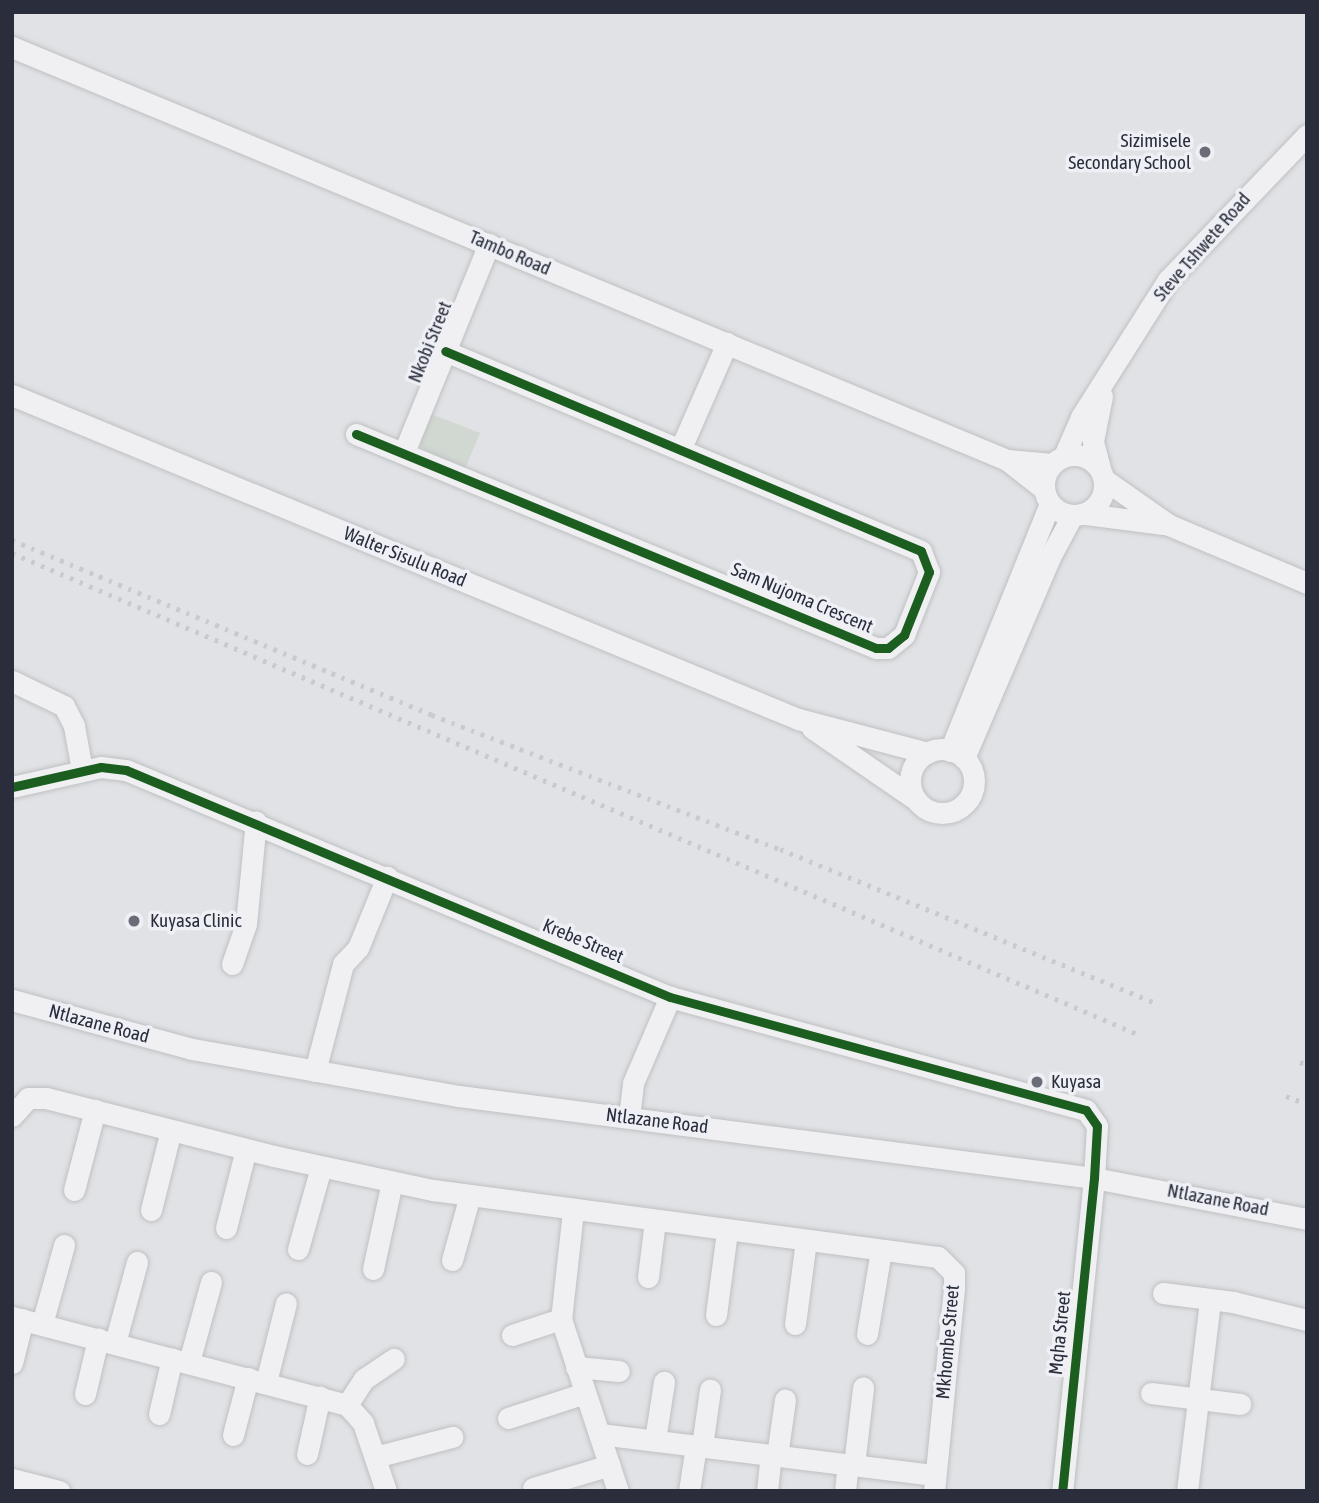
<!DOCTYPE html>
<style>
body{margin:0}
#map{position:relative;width:1319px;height:1503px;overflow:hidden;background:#e1e2e5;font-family:"Asap Condensed",sans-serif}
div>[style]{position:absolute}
.green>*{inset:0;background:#d0d8d1}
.roads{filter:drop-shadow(0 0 2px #bfc0c3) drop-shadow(0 0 2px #bfc0c3)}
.minor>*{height:21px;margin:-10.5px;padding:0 10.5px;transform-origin:10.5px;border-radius:10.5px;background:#f0f0f2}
.minor>.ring{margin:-10.5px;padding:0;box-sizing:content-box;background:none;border:21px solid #f0f0f2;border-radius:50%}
.rail>*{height:5px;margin-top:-2.5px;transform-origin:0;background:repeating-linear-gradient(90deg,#c9cacd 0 3.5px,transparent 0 10.5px)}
.cycleway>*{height:9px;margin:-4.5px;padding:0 4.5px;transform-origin:4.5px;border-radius:4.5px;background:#1b5e20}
.dots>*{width:19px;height:19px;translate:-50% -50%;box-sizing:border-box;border:4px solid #eef0f5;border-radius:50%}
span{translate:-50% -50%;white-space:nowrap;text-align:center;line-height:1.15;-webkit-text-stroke:7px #eef0f5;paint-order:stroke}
.poi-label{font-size:19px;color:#2a2e3c}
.right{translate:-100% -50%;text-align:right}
.left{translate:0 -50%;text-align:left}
.street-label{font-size:19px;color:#2a2e3c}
.frame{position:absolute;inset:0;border:14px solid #2a2e3c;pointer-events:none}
</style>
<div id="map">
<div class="green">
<i style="clip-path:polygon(431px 414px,480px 433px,465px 469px,434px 458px,420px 445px)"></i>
</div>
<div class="roads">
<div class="minor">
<i style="left:12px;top:47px;width:1077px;rotate:22.54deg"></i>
<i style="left:1007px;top:460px;width:47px;rotate:38.1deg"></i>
<i style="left:12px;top:395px;width:850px;rotate:22.4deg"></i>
<i style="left:798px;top:719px;width:134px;rotate:14.7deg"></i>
<i style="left:356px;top:434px;width:562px;rotate:22.37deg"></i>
<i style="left:876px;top:648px;width:12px"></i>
<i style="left:888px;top:648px;width:21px;rotate:-39deg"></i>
<i style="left:904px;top:635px;width:68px;rotate:-68.4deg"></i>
<i style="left:929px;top:572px;width:22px;rotate:-111deg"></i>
<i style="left:921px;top:551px;width:516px;rotate:-157.21deg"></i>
<i style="left:680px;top:450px;width:117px;rotate:-66.3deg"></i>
<i style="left:404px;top:452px;width:225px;rotate:-67.8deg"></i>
<i class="ring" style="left:1044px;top:455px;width:39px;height:39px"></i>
<i style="left:1064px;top:456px;width:43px;rotate:-66.4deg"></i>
<i style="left:1081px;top:417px;width:162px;rotate:-57.6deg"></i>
<i style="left:1168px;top:280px;width:201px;rotate:-46.2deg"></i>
<i style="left:1007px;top:460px;width:45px;rotate:5.1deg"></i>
<i style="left:1100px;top:468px;width:28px;rotate:-105deg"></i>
<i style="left:1093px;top:441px;width:46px;rotate:-78.7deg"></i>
<i style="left:1105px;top:480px;width:78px;rotate:35.1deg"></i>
<i style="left:1169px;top:525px;width:150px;rotate:22.8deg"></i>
<i style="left:1086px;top:514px;width:78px;rotate:7.4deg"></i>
<i style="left:12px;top:681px;width:58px;rotate:25.7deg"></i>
<i style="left:64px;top:706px;width:22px;rotate:63deg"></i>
<i style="left:74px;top:726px;width:45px;rotate:79.7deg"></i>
<i style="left:812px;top:728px;width:125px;rotate:34.6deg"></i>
<i class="ring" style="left:910px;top:749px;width:43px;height:43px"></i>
<i style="left:950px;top:751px;width:266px;rotate:-68deg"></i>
<i style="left:964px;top:758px;width:219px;rotate:-66.8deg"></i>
<i style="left:1050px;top:557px;width:47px;rotate:-61.8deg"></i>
<i style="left:12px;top:787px;width:91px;rotate:-12.7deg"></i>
<i style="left:101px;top:767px;width:25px;rotate:7deg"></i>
<i style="left:126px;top:770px;width:589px;rotate:22.65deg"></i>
<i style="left:670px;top:997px;width:431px;rotate:15.2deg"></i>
<i style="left:1086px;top:1110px;width:19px;rotate:55deg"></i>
<i style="left:1097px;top:1126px;width:52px;rotate:93.3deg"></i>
<i style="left:1094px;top:1178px;width:315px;rotate:95.8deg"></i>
<i style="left:232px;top:964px;width:42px;rotate:-70.7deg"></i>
<i style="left:246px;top:924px;width:103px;rotate:-84.5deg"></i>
<i style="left:12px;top:1000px;width:187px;rotate:15.2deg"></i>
<i style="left:192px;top:1049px;width:271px;rotate:10deg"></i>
<i style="left:459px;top:1096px;width:640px;rotate:7.36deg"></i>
<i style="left:1094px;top:1178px;width:217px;rotate:10.9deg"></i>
<i style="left:315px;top:1071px;width:111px;rotate:-75.3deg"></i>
<i style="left:343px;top:964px;width:22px;rotate:-47deg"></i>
<i style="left:358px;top:948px;width:77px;rotate:-67.8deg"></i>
<i style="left:12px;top:1116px;width:24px;rotate:-48deg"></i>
<i style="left:28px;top:1098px;width:18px"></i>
<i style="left:46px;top:1098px;width:235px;rotate:14.3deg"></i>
<i style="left:274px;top:1156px;width:163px;rotate:12.1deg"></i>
<i style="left:433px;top:1190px;width:509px;rotate:7.56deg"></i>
<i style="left:938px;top:1257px;width:23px;rotate:45deg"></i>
<i style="left:954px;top:1273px;width:15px;rotate:90deg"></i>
<i style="left:954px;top:1288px;width:204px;rotate:95.6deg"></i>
<i style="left:629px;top:1117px;width:34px;rotate:-83deg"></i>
<i style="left:633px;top:1083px;width:94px;rotate:-66.7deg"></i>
<i style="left:74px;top:1190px;width:83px;rotate:-75.3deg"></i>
<i style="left:151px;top:1210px;width:82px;rotate:-76deg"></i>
<i style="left:573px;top:1211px;width:109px;rotate:96.3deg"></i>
<i style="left:561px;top:1319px;width:181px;rotate:71.7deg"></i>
<i style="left:226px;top:1228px;width:81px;rotate:-75.8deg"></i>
<i style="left:298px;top:1249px;width:85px;rotate:-74.3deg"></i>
<i style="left:452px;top:1260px;width:67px;rotate:-74.5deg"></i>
<i style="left:373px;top:1269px;width:89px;rotate:-77.7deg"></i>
<i style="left:648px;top:1277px;width:56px;rotate:-82.9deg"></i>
<i style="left:1163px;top:1293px;width:71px;rotate:7.3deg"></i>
<i style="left:1233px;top:1302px;width:76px;rotate:13.7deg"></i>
<i style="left:716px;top:1315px;width:85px;rotate:-82.5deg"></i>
<i style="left:12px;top:1317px;width:346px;rotate:14.7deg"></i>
<i style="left:347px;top:1405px;width:24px;rotate:48deg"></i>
<i style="left:363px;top:1423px;width:72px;rotate:71.3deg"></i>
<i style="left:42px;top:1324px;width:82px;rotate:-74.4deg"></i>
<i style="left:795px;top:1324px;width:84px;rotate:-82.5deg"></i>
<i style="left:867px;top:1334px;width:85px;rotate:-80.5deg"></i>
<i style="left:512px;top:1335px;width:52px;rotate:-18.1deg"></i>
<i style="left:115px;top:1343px;width:84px;rotate:-74.8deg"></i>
<i style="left:189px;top:1362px;width:83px;rotate:-74.6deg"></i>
<i style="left:12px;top:1363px;width:45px;rotate:-76deg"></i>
<i style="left:576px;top:1367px;width:43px;rotate:5.3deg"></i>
<i style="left:266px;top:1382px;width:81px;rotate:-75.8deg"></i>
<i style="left:1151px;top:1393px;width:90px;rotate:7deg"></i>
<i style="left:85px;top:1394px;width:57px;rotate:-76.7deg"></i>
<i style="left:347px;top:1405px;width:31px;rotate:-57deg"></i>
<i style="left:364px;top:1379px;width:36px;rotate:-34deg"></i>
<i style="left:159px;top:1414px;width:57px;rotate:-76.9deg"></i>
<i style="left:508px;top:1418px;width:81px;rotate:-18deg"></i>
<i style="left:600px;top:1434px;width:337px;rotate:7deg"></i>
<i style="left:233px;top:1435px;width:59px;rotate:-75.3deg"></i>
<i style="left:655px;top:1440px;width:59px;rotate:-81.2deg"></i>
<i style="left:702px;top:1446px;width:57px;rotate:-81.9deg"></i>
<i style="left:307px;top:1454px;width:59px;rotate:-77.4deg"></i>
<i style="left:777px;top:1456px;width:57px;rotate:-81.9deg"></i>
<i style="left:375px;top:1457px;width:80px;rotate:-14.6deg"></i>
<i style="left:854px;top:1465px;width:78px;rotate:-83.3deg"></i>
<i style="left:12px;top:1479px;width:49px;rotate:14.3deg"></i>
<i style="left:533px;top:1488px;width:80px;rotate:-16.6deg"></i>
<i style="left:689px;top:1491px;width:46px;rotate:-81.2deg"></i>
<i style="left:767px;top:1491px;width:36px;rotate:-84deg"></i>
<i style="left:845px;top:1491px;width:27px;rotate:-84deg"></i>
<i style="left:1187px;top:1491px;width:192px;rotate:-83.1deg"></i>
</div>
</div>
<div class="rail">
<i style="left:12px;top:540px;width:455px;rotate:22.6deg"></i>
<i style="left:432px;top:715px;width:373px;rotate:21.1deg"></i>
<i style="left:780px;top:849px;width:403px;rotate:22.3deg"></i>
<i style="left:12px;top:553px;width:1227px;rotate:23.14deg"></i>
<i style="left:1300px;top:1062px;width:8px;rotate:23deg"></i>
<i style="left:1286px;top:1096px;width:22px;rotate:21deg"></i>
</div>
<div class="cycleway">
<i style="left:356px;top:434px;width:562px;rotate:22.37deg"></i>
<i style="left:876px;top:648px;width:12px"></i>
<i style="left:888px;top:648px;width:21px;rotate:-39deg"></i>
<i style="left:904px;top:635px;width:68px;rotate:-68.4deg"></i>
<i style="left:929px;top:572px;width:22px;rotate:-111deg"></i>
<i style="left:921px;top:551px;width:516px;rotate:-157.21deg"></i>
<i style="left:12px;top:787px;width:91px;rotate:-12.7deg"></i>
<i style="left:101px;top:767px;width:25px;rotate:7deg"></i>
<i style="left:126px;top:770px;width:589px;rotate:22.65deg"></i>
<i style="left:670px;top:997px;width:431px;rotate:15.2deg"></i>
<i style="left:1086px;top:1110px;width:19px;rotate:55deg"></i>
<i style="left:1097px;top:1126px;width:52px;rotate:93.3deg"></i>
<i style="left:1094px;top:1178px;width:315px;rotate:95.8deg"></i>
</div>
<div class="dots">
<i style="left:1205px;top:152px;background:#6a6d77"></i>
<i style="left:134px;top:921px;background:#6a6d77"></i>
<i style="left:1037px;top:1082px;background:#6a6d77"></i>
</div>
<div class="poi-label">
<span class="right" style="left:1191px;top:152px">Sizimisele<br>Secondary School</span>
<span class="left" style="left:150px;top:921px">Kuyasa Clinic</span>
<span class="left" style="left:1051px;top:1082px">Kuyasa</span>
</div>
<div class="street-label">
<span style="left:1202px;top:247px;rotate:-49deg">Steve Tshwete Road</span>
<span style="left:510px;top:253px;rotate:23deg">Tambo Road</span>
<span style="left:430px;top:342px;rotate:-68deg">Nkobi Street</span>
<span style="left:405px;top:557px;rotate:22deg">Walter Sisulu Road</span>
<span style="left:802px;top:598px;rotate:23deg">Sam Nujoma Crescent</span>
<span style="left:583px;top:941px;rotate:23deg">Krebe Street</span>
<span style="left:99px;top:1024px;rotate:15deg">Ntlazane Road</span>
<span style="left:657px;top:1121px;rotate:7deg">Ntlazane Road</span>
<span style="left:1218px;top:1200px;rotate:11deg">Ntlazane Road</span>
<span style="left:1060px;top:1333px;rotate:-84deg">Mqha Street</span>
<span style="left:948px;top:1342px;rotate:-85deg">Mkhombe Street</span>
</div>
<div class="frame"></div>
</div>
